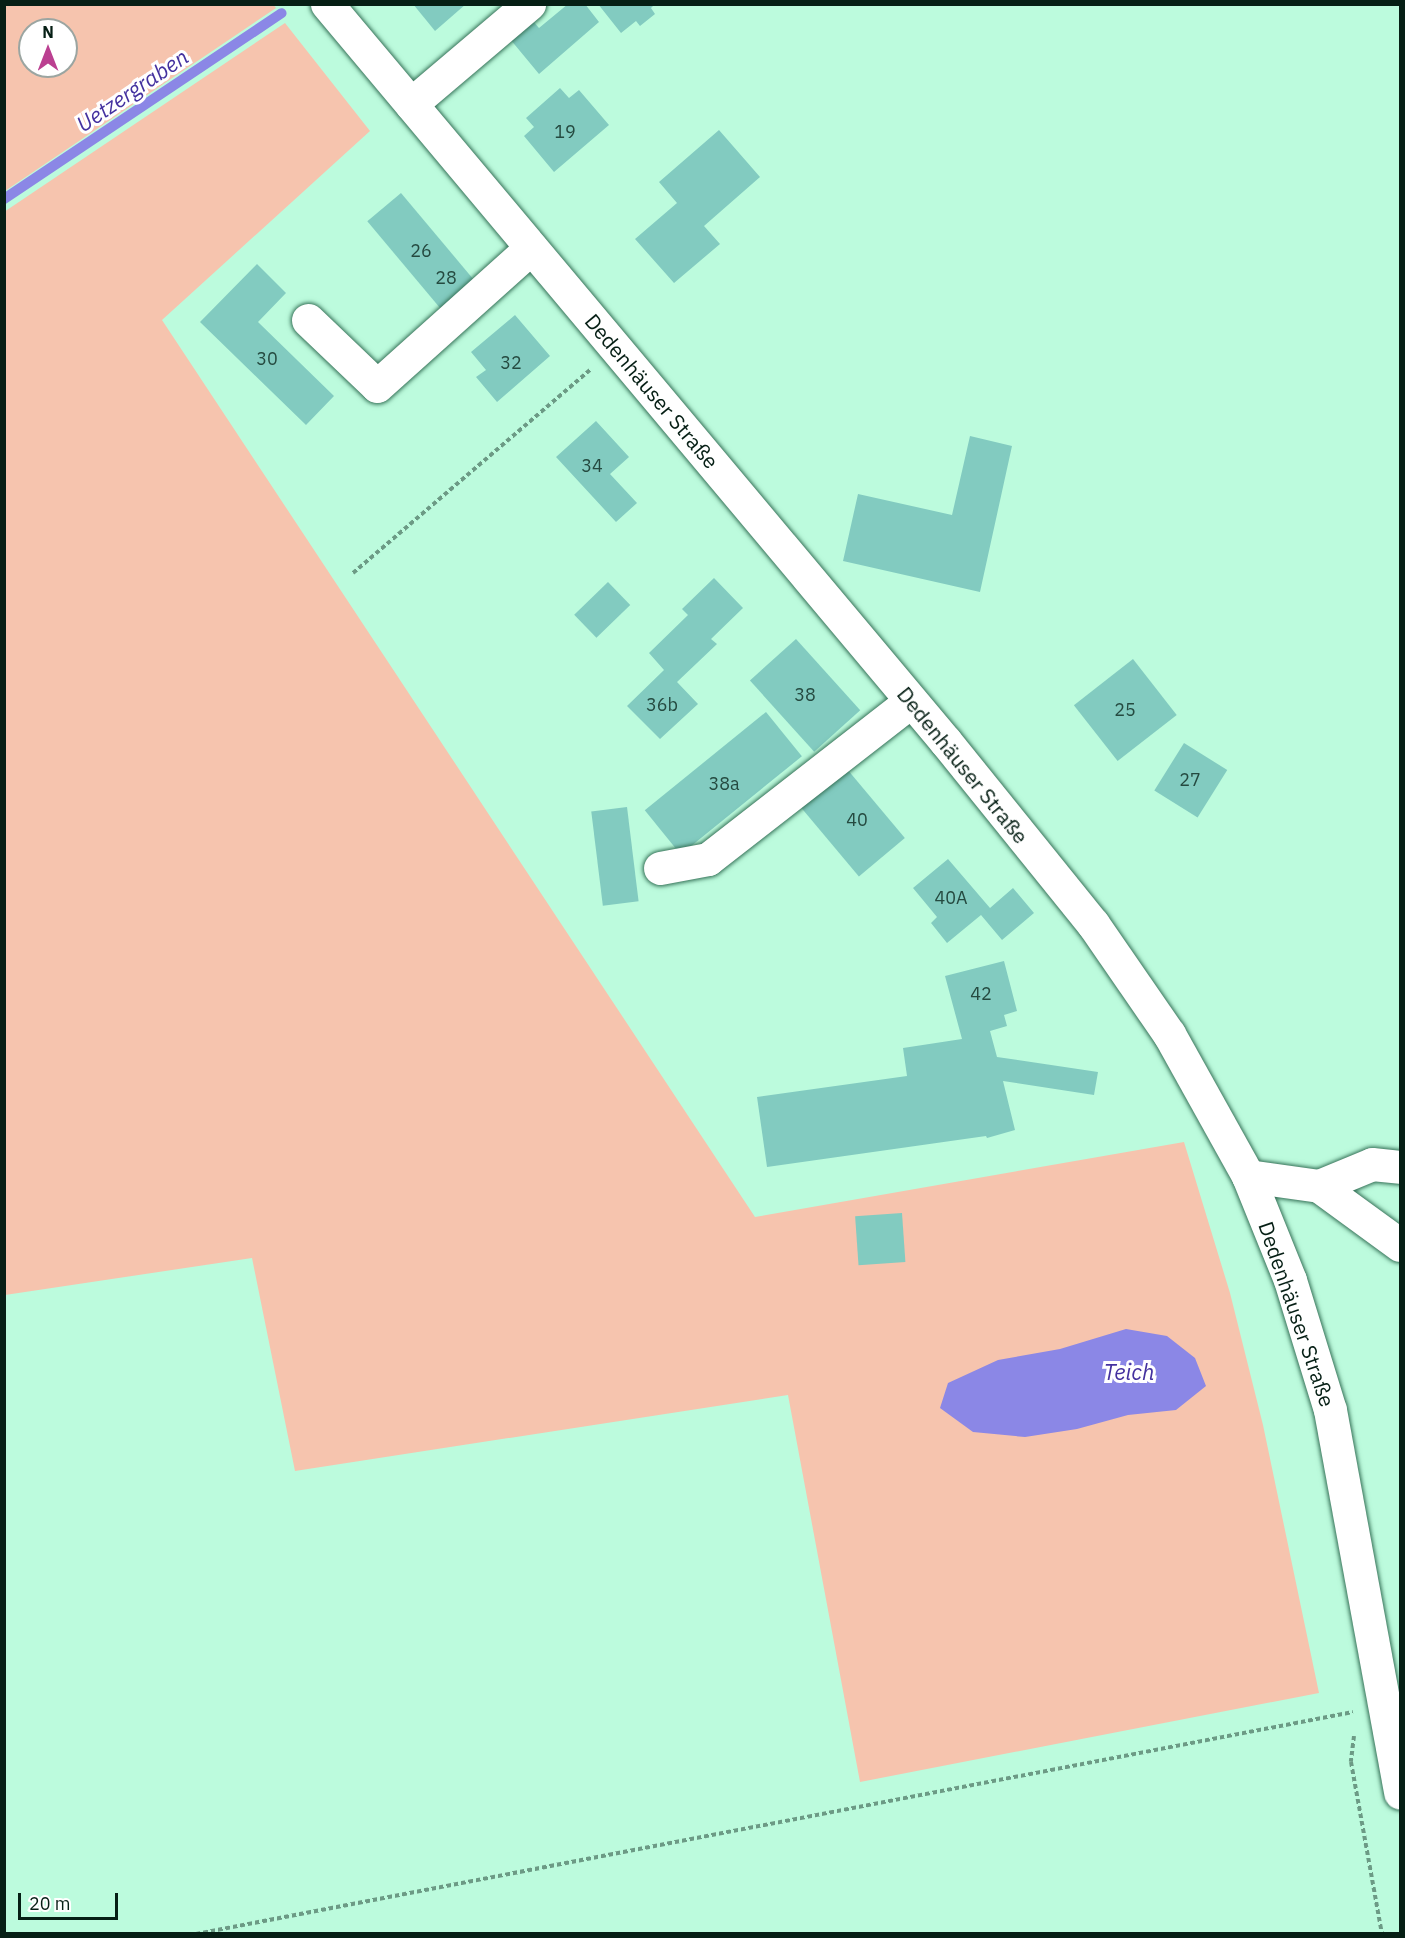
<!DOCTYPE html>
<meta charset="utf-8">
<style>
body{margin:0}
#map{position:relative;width:1405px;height:1938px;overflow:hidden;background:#bcfbdd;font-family:"IBM Plex Sans",sans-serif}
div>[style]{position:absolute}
.green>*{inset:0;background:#f6c4ae}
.water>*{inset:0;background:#8b87e6}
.stream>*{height:10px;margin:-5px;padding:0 5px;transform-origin:5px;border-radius:5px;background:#8b87e6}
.building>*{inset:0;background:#82cbc0;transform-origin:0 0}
.path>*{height:4px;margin-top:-2px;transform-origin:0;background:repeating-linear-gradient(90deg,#6c9a85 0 4.5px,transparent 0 7.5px)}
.roads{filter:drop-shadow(0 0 2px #377359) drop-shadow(0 0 2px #377359)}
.minor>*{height:33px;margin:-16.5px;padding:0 16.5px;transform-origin:16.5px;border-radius:16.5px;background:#fff}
span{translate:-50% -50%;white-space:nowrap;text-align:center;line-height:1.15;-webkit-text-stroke:6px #fff;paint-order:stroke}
.number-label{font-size:18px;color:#254a40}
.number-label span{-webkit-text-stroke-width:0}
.street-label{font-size:21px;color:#061f15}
.water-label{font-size:22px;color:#44319f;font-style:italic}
.frame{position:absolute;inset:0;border:6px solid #061f15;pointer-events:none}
.north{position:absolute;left:18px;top:18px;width:60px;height:60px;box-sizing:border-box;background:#fff;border:2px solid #9ba5a1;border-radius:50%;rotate:0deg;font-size:16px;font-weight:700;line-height:24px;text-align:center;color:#061f15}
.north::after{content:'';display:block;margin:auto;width:21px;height:27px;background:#bb4091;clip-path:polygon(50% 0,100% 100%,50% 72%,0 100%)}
.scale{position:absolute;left:18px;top:1893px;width:100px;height:27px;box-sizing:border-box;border:3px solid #061f15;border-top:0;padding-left:8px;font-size:18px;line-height:21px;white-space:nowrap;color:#061f15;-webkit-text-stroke:4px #fff;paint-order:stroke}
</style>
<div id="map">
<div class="green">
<i style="clip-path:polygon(evenodd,273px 4px,276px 8px,5px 191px,5px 5px,273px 4px,30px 30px,66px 30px,66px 66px,30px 66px,30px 30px)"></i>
<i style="clip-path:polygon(285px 23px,370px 131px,162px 320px,755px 1217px,1184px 1142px,1230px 1293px,1263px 1425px,1319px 1693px,860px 1782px,788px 1395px,295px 1471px,252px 1258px,5px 1295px,4px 212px)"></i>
</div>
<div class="water">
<i style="clip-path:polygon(1126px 1329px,1167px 1336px,1195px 1358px,1206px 1386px,1176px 1410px,1128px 1415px,1077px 1429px,1025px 1437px,973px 1432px,940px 1408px,948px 1383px,998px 1360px,1060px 1349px)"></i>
</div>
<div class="stream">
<i style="left:4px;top:199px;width:334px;rotate:-33.8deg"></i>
</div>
<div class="building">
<i style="clip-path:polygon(413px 4px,466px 4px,435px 31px)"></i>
<i style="clip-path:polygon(568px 4px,585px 4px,599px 22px,539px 74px,510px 39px,532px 20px,539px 28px)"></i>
<i style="clip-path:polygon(598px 4px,655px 4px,651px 8px,655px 14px,640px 26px,636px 21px,621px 33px)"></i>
<i style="clip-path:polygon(560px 88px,569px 98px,579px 90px,609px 125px,554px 172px,524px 136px,534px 127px,526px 118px)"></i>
<i style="clip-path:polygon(719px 130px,760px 177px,704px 226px,720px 244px,674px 283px,635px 239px,677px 203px,659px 182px)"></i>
<i style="left:401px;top:193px;width:121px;height:44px;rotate:50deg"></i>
<i style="clip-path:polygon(257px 264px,286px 293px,258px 322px,334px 396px,306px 425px,200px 322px)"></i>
<i style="clip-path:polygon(515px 315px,550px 356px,497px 402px,476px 377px,486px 370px,471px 352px)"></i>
<i style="clip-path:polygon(596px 421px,629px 457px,610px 474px,637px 503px,616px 522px,556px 457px)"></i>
<i style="clip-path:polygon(970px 436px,1012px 446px,980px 592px,843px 561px,858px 494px,952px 515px)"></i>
<i style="clip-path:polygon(714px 578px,743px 608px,711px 639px,717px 644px,677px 682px,698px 704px,660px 739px,627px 706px,664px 670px,649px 653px,688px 615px,682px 609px)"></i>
<i style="left:608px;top:582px;width:32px;height:47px;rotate:46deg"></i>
<i style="left:796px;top:639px;width:96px;height:62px;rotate:48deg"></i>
<i style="left:1133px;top:659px;width:71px;height:75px;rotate:52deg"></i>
<i style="left:766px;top:712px;width:57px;height:156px;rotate:51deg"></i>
<i style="left:1184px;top:743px;width:51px;height:56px;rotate:32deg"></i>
<i style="left:847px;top:769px;width:90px;height:60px;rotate:50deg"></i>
<i style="left:627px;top:807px;width:95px;height:36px;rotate:83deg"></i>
<i style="clip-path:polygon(948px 859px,990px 908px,1013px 888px,1034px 913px,1002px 940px,981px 915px,947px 943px,931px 923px,937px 917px,913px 888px)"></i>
<i style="clip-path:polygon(1004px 961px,1017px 1011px,1004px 1015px,1007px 1026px,990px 1031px,997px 1057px,1098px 1072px,1094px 1095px,1003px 1081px,1015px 1130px,987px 1138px,986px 1136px,767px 1167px,757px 1097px,907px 1076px,903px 1048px,962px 1039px,945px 976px)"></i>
<i style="left:902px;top:1213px;width:49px;height:47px;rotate:86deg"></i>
</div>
<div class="path">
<i style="left:353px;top:573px;width:312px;rotate:-40.6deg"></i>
<i style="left:1354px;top:1736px;width:26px;rotate:97deg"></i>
<i style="left:1351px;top:1762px;width:175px;rotate:79.8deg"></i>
<i style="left:196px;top:1934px;width:1178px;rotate:-10.86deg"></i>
</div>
<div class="roads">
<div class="minor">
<i style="left:327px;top:4px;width:963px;rotate:50.01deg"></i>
<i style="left:946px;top:742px;width:234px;rotate:51.1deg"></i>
<i style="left:1093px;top:924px;width:134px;rotate:55.4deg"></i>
<i style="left:1169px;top:1034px;width:162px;rotate:60.9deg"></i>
<i style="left:1248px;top:1176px;width:112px;rotate:68deg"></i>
<i style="left:1290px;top:1280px;width:136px;rotate:72.9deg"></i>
<i style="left:1330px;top:1410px;width:389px;rotate:79.6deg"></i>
<i style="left:411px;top:104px;width:155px;rotate:-40.3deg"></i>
<i style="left:308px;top:320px;width:95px;rotate:43.7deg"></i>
<i style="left:377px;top:386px;width:207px;rotate:-41.9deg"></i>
<i style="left:660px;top:868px;width:49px;rotate:-10.6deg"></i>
<i style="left:708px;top:859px;width:257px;rotate:-37.9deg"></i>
<i style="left:1248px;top:1176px;width:72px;rotate:8deg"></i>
<i style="left:1319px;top:1186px;width:100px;rotate:36.1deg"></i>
<i style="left:1319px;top:1186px;width:57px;rotate:-22.5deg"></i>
<i style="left:1372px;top:1164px;width:28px;rotate:6deg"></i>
</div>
</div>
<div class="number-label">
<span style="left:565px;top:132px">19</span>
<span style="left:421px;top:251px">26</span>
<span style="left:446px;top:278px">28</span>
<span style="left:267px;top:359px">30</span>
<span style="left:511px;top:363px">32</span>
<span style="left:592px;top:466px">34</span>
<span style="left:805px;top:695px">38</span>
<span style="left:662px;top:705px">36b</span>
<span style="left:1125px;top:710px">25</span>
<span style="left:1190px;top:780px">27</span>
<span style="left:724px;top:784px">38a</span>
<span style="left:857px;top:820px">40</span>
<span style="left:951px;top:898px">40A</span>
<span style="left:981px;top:994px">42</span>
</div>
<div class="street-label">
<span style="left:652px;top:391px;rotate:50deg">Dedenhäuser Straße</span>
<span style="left:963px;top:765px;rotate:51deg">Dedenhäuser Straße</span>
<span style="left:1297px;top:1314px;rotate:71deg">Dedenhäuser Straße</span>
</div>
<div class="water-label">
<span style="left:132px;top:90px;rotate:-34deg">Uetzergraben</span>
<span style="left:1129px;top:1372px">Teich</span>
</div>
<div class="frame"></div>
<div class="north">N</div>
<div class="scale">20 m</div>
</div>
